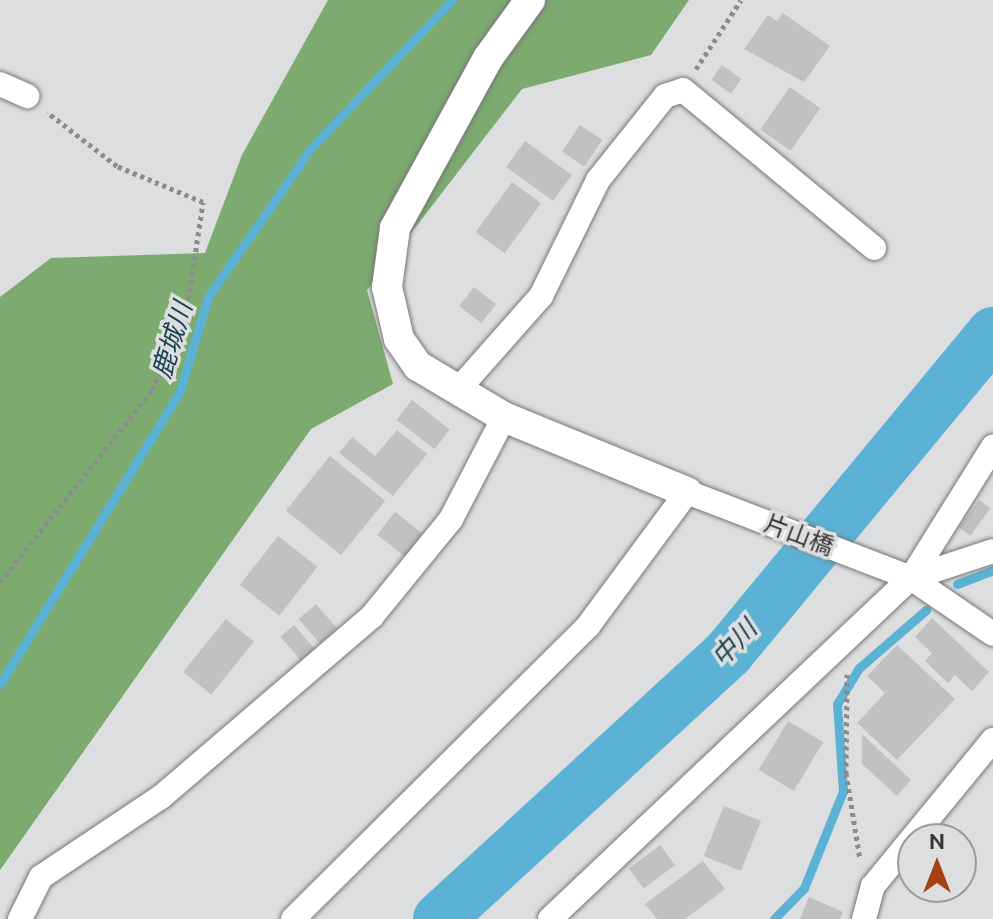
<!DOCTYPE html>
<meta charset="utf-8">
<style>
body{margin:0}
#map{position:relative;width:993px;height:919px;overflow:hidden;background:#dddee0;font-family:Ubuntu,"Noto Sans JP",sans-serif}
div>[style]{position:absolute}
.forest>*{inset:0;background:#7caa6f}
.stream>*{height:9px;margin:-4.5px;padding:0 4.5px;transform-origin:4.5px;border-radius:4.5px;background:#5bb2d4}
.river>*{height:52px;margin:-26px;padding:0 26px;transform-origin:26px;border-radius:26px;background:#5bb2d4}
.building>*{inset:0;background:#c1c1c3;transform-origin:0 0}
.path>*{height:5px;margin-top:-2.5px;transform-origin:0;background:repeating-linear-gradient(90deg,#8b8c8d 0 4px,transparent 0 8px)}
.roads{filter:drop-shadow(0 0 2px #767678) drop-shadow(0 0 2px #767678)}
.minor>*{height:24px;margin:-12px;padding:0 12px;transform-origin:12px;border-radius:12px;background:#fff}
.tertiary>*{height:30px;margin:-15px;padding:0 15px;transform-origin:15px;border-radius:15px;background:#fff}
span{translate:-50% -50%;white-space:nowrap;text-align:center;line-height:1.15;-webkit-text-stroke:7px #dddee0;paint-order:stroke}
.street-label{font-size:24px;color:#353536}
.water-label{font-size:26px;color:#173f4d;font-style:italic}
.north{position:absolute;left:897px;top:823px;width:80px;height:80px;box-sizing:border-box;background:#dddee0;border:2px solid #9a9a9c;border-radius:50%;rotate:0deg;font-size:22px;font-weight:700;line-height:32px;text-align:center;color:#353536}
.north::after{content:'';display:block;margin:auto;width:28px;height:36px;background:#a64112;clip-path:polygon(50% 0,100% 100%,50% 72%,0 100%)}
</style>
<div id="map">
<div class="forest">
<i style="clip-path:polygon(328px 0,689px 0,651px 55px,522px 89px,367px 290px,393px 384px,311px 429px,0 870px,0 297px,51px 258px,205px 253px,242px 155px)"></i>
</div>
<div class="stream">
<i style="left:957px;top:584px;width:39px;rotate:-21deg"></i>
<i style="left:0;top:684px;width:344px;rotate:-58.4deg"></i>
<i style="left:180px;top:391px;width:98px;rotate:-73.4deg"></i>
<i style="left:208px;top:297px;width:183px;rotate:-55.3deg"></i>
<i style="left:312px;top:147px;width:203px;rotate:-46.4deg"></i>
<i style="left:774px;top:919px;width:43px;rotate:-45.9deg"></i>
<i style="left:804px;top:888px;width:105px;rotate:-68.1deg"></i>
<i style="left:843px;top:791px;width:87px;rotate:-93.9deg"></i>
<i style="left:837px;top:704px;width:42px;rotate:-58.6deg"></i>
<i style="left:859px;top:668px;width:89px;rotate:-40.9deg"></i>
</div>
<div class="river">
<i style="left:439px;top:919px;width:394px;rotate:-42.6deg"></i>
<i style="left:729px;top:652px;width:414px;rotate:-50.4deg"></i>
</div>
<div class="building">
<i style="clip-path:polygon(783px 13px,830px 46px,804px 82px,744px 49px,768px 15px,777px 21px)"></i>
<i style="left:722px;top:65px;width:24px;height:18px;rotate:36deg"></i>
<i style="left:790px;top:87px;width:37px;height:52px;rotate:35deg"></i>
<i style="left:580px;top:125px;width:27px;height:32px;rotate:34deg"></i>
<i style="left:525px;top:141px;width:58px;height:32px;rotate:36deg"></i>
<i style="left:512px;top:182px;width:36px;height:62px;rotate:36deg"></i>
<i style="left:474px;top:287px;width:28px;height:24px;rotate:38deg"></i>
<i style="left:412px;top:400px;width:48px;height:25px;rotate:38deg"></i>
<i style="clip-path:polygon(397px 430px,427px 454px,393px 496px,339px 453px,352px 437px,375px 456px)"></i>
<i style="left:330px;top:456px;width:71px;height:70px;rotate:39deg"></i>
<i style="left:979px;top:500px;width:14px;height:34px;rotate:36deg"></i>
<i style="left:395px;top:512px;width:39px;height:29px;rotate:38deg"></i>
<i style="left:278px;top:536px;width:50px;height:62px;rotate:38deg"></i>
<i style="left:316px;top:604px;width:32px;height:23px;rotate:49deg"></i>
<i style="clip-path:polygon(932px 618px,989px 672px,972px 691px,955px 675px,948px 683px,925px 661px,932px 653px,915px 637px)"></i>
<i style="left:226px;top:619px;width:36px;height:68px;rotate:39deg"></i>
<i style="left:294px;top:625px;width:32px;height:18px;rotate:49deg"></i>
<i style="clip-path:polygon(897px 645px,955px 699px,897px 760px,857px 723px,885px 693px,867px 676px)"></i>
<i style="left:788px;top:721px;width:41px;height:57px;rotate:31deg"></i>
<i style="clip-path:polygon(862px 734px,911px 780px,897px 796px,862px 764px)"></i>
<i style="left:724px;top:806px;width:40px;height:54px;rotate:22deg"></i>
<i style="left:660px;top:845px;width:25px;height:39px;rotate:53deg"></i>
<i style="clip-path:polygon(703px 861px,725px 889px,685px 919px,657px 919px,645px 904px)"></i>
<i style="clip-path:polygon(809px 897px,843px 912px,840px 919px,800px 919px)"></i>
</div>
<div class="path">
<i style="left:696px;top:69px;width:82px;rotate:-56.9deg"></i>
<i style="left:0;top:582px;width:245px;rotate:-51.6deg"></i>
<i style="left:152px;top:390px;width:82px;rotate:-65.6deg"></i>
<i style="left:186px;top:315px;width:114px;rotate:-81.4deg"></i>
<i style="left:203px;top:202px;width:93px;rotate:-157.3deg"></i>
<i style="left:117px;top:166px;width:88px;rotate:-142.4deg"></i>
<i style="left:847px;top:674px;width:99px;rotate:90.6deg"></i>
<i style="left:846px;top:773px;width:87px;rotate:80.8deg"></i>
</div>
<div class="roads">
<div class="minor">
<i style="left:0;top:84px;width:30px;rotate:24deg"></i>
<i style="left:457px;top:391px;width:127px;rotate:-48.5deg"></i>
<i style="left:541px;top:296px;width:129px;rotate:-63.8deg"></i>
<i style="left:598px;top:180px;width:107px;rotate:-51.4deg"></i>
<i style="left:665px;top:96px;width:19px;rotate:-18deg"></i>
<i style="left:683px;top:90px;width:248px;rotate:39.6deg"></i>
<i style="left:911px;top:578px;width:86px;rotate:-18.2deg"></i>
<i style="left:20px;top:919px;width:47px;rotate:-63.4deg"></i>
<i style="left:41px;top:877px;width:144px;rotate:-33.7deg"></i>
<i style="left:161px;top:797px;width:278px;rotate:-40.6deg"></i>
<i style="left:372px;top:616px;width:125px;rotate:-50.8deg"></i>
<i style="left:451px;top:519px;width:115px;rotate:-62.5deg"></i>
<i style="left:293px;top:919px;width:416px;rotate:-44.8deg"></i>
<i style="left:588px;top:626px;width:167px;rotate:-53.5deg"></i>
<i style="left:687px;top:492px;width:240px;rotate:21deg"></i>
<i style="left:911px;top:578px;width:99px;rotate:34.3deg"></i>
<i style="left:550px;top:919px;width:497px;rotate:-43.4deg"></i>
<i style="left:911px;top:578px;width:155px;rotate:-58deg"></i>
<i style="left:864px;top:919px;width:34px;rotate:-75deg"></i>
<i style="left:873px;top:886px;width:189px;rotate:-50.6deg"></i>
</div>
<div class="tertiary">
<i style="left:530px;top:0;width:72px;rotate:125.9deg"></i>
<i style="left:488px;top:58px;width:194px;rotate:118.7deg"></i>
<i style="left:395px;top:228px;width:60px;rotate:97.7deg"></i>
<i style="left:387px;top:287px;width:53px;rotate:77deg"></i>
<i style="left:399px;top:339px;width:33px;rotate:55deg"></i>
<i style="left:418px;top:366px;width:100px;rotate:30.7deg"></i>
<i style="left:504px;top:417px;width:198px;rotate:22.3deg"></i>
</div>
</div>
<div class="street-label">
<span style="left:799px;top:535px;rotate:21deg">片山橋</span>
</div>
<div class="water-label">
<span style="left:172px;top:340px;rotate:-73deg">鹿城川</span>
<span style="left:734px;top:643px;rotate:-47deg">中川</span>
</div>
<div class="north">N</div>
</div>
